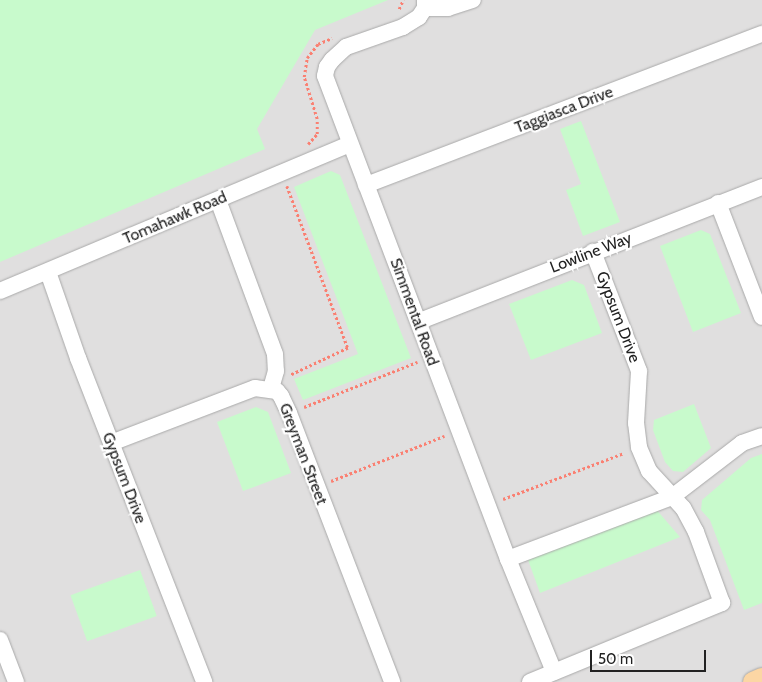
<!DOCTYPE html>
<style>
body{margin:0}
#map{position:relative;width:762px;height:682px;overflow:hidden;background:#f2efe9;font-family:Cabin,sans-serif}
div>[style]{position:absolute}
.residential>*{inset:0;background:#e0dfdf;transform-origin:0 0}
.park>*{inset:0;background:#c8facc;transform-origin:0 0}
.path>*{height:2.5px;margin-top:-1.25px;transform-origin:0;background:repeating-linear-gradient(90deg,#fa8072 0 2.5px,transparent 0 5px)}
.roads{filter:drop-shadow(0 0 1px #a9a9a9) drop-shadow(0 0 1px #a9a9a9)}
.minor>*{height:16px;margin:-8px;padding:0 8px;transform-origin:8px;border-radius:8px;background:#fff}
.major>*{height:20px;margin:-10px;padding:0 10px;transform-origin:10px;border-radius:10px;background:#fcd6a4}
span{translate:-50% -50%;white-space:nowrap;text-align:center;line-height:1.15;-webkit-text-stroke:4.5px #fff;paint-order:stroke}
.street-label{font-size:16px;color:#222}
.scale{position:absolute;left:590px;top:650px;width:116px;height:22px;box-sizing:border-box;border:2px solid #222;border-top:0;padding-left:6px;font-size:15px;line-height:18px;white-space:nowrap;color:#222;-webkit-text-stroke:4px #fff;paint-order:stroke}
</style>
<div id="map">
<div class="residential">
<i style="left:0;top:0;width:762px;height:682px"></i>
</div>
<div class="park">
<i style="clip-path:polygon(0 0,388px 0,315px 30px,257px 129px,265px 149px,0 262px)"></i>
<i style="clip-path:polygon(581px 121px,620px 222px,583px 236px,566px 190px,581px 184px,560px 129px)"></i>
<i style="clip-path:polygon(331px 171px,340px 175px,411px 358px,303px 400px,294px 379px,358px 354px,294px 187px)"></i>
<i style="clip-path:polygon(701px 230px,710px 234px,741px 313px,693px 332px,660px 246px)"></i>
<i style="clip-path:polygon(572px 280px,584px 285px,602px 333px,531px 360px,509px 304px)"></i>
<i style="clip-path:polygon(694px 404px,711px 448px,683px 472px,673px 471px,665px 462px,653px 430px,654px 420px)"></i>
<i style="clip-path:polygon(256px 407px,268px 412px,291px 473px,243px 491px,217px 422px)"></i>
<i style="clip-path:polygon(762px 454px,762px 603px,744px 610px,710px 520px,701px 510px,702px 500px,751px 458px)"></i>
<i style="clip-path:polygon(655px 508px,680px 537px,540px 593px,527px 557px)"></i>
<i style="left:140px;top:570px;width:49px;height:74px;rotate:70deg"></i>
</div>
<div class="path">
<i style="left:399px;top:9px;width:10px;rotate:-66deg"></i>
<i style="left:308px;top:144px;width:13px;rotate:-48deg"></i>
<i style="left:317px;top:134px;width:15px;rotate:-90deg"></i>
<i style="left:317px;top:119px;width:44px;rotate:-107.2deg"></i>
<i style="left:304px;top:77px;width:19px;rotate:-81deg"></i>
<i style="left:307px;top:58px;width:18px;rotate:-52deg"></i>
<i style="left:318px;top:44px;width:15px;rotate:-23deg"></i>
<i style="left:287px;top:186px;width:173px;rotate:69.4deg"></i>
<i style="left:348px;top:348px;width:63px;rotate:154.7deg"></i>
<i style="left:304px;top:407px;width:122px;rotate:-21.7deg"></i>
<i style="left:331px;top:481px;width:122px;rotate:-21.7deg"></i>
<i style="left:503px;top:499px;width:129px;rotate:-20.8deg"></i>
</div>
<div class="roads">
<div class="minor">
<i style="left:425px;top:0;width:8px;rotate:90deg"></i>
<i style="left:425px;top:8px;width:11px;rotate:124deg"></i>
<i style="left:419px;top:17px;width:19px;rotate:148deg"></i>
<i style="left:403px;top:27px;width:60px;rotate:160.7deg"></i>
<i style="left:346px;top:47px;width:19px;rotate:137deg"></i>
<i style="left:332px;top:60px;width:9px;rotate:126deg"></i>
<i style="left:327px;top:67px;width:9px;rotate:103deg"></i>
<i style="left:325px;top:76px;width:517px;rotate:69.25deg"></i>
<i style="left:508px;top:559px;width:122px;rotate:67.8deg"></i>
<i style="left:425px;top:8px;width:23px"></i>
<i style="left:448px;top:8px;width:26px;rotate:-18deg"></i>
<i style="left:366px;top:185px;width:424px;rotate:-20.9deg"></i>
<i style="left:218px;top:200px;width:164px;rotate:69.7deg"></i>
<i style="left:275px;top:354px;width:17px;rotate:87deg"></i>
<i style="left:276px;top:371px;width:19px;rotate:106deg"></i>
<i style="left:718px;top:203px;width:122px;rotate:68.9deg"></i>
<i style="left:48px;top:272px;width:91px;rotate:70.8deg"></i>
<i style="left:78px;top:358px;width:348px;rotate:68.7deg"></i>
<i style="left:0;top:291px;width:379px;rotate:-22.8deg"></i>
<i style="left:420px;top:321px;width:367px;rotate:-21.4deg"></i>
<i style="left:111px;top:443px;width:154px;rotate:-20.9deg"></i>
<i style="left:255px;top:388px;width:22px;rotate:8deg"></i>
<i style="left:277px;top:391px;width:6px;rotate:51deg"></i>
<i style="left:281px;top:396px;width:19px;rotate:65deg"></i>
<i style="left:289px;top:413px;width:288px;rotate:69deg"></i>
<i style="left:508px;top:559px;width:175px;rotate:-20.7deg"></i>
<i style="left:672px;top:497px;width:88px;rotate:-37.6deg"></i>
<i style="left:742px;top:443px;width:21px;rotate:-19deg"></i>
<i style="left:0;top:640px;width:45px;rotate:69.1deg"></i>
<i style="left:530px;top:682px;width:208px;rotate:-22.4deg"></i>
<i style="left:722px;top:603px;width:76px;rotate:-110.1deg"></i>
<i style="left:696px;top:532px;width:27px;rotate:-118deg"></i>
<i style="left:683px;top:508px;width:50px;rotate:-132.6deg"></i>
<i style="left:649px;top:471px;width:26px;rotate:-113deg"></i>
<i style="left:639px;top:447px;width:24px;rotate:-97deg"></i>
<i style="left:636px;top:423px;width:52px;rotate:-86.7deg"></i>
<i style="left:639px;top:371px;width:128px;rotate:-111.1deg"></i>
</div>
<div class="major">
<i style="left:753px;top:682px;width:10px;rotate:-24deg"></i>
</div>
</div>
<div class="street-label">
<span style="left:564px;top:110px;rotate:-21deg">Taggiasca Drive</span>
<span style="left:175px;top:218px;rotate:-23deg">Tomahawk Road</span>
<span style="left:591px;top:253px;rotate:-21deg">Lowline Way</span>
<span style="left:414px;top:312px;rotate:70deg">Simmental Road</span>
<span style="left:618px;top:317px;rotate:69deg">Gypsum Drive</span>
<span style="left:303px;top:454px;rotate:69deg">Greyman Street</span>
<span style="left:124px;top:478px;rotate:69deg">Gypsum Drive</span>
</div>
<div class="scale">50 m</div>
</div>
